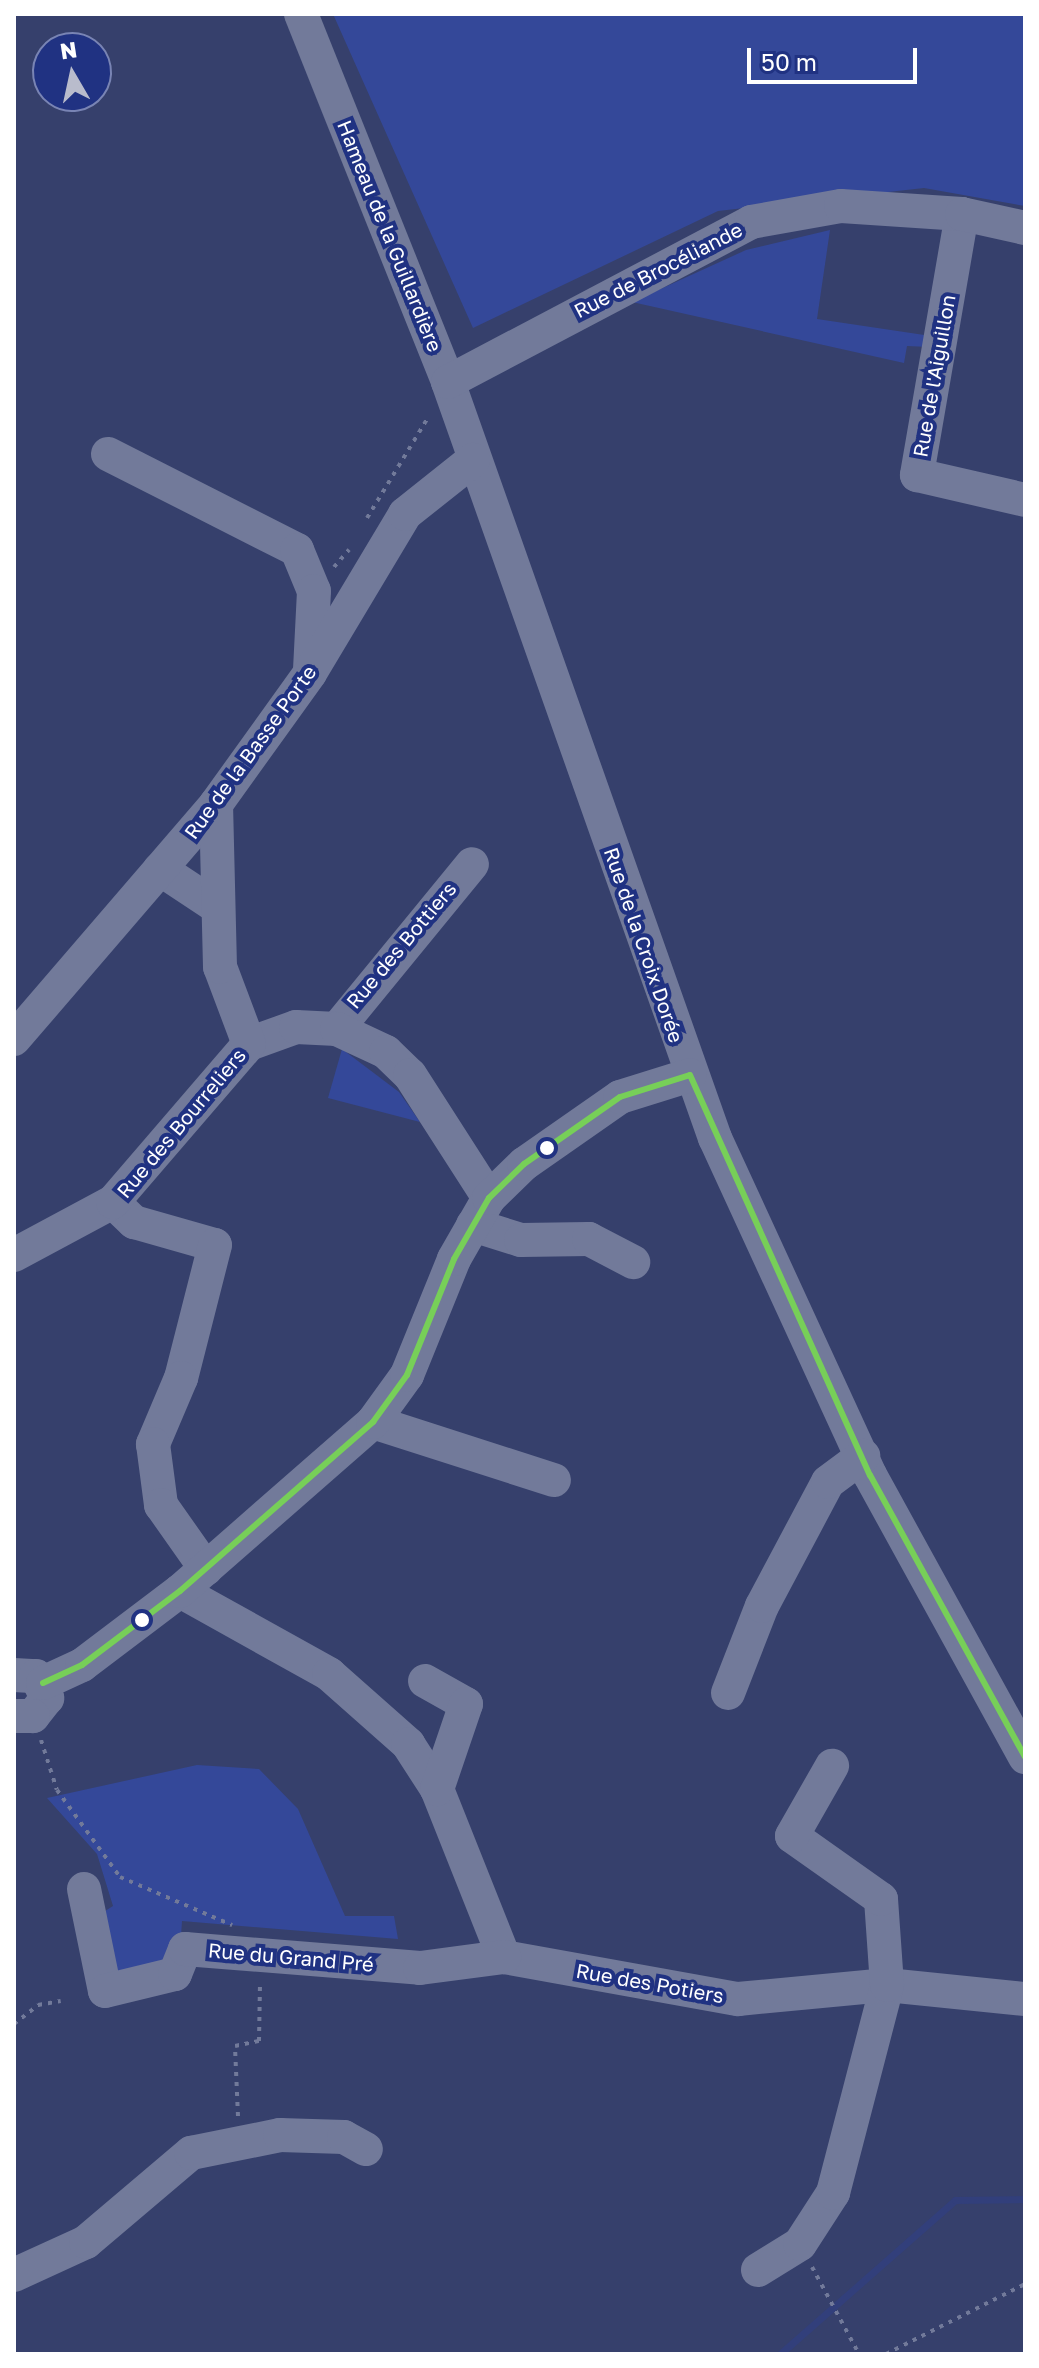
<!DOCTYPE html>
<meta charset="utf-8">
<style>
body{margin:0}
#map{position:relative;width:1039px;height:2368px;overflow:hidden;background:#36406c;font-family:"Golos Text",sans-serif}
div>[style]{position:absolute}
.green>*{inset:0;background:#344899}
.stream>*{height:7px;margin:-3.5px;padding:0 3.5px;transform-origin:3.5px;border-radius:3.5px;background:#323f7b}
.path>*{height:4px;margin-top:-2px;transform-origin:0;background:repeating-linear-gradient(90deg,#727a9a 0 4px,transparent 0 10px)}
.minor>*{height:34px;margin:-17px;padding:0 17px;transform-origin:17px;border-radius:17px;background:#727a9a}
.bus-1>*{height:6px;margin:-3px;padding:0 3px;transform-origin:3px;border-radius:3px;background:#77cf58}
.dots>*{width:22px;height:22px;translate:-50% -50%;box-sizing:border-box;border:4px solid #203282;border-radius:50%}
span{translate:-50% -50%;white-space:nowrap;text-align:center;line-height:1.15;-webkit-text-stroke:8px #203282;paint-order:stroke}
.street-label{font-size:20px;color:#fff}
.frame{position:absolute;inset:0;border:16px solid #fff;pointer-events:none}
.north{position:absolute;left:32px;top:32px;width:80px;height:80px;box-sizing:border-box;background:#203282;border:2px solid #7984b4;border-radius:50%;rotate:351deg;font-size:22px;font-weight:700;line-height:32px;text-align:center;color:#fff}
.north::after{content:'';display:block;margin:auto;width:28px;height:36px;background:#b9bccc;clip-path:polygon(50% 0,100% 100%,50% 72%,0 100%)}
.scale{position:absolute;left:747px;top:48px;width:170px;height:36px;box-sizing:border-box;border:4px solid #fff;border-top:0;padding-left:10px;font-size:24px;line-height:28px;white-space:nowrap;color:#fff;-webkit-text-stroke:6px #203282;paint-order:stroke}
</style>
<div id="map">
<div class="green">
<i style="clip-path:polygon(333px 14px,1025px 14px,1025px 206px,924px 188px,718px 211px,473px 328px)"></i>
<i style="clip-path:polygon(830px 230px,817px 319px,931px 336px,929px 347px,907px 346px,904px 363px,632px 302px,746px 250px)"></i>
<i style="clip-path:polygon(342px 1049px,399px 1092px,420px 1122px,328px 1098px)"></i>
<i style="clip-path:polygon(197px 1765px,259px 1769px,298px 1809px,345px 1916px,394px 1916px,398px 1939px,182px 1921px,180px 1952px,119px 1979px,102px 1913px,113px 1906px,97px 1854px,47px 1798px)"></i>
</div>
<div class="stream">
<i style="left:780px;top:2354px;width:233px;rotate:-41.3deg"></i>
<i style="left:955px;top:2200px;width:70px;rotate:-0.8deg"></i>
</div>
<div class="path">
<i style="left:367px;top:518px;width:119px;rotate:-58.7deg"></i>
<i style="left:334px;top:567px;width:23px;rotate:-49deg"></i>
<i style="left:41px;top:1740px;width:52px;rotate:72.3deg"></i>
<i style="left:57px;top:1790px;width:107px;rotate:54.1deg"></i>
<i style="left:120px;top:1877px;width:122px;rotate:23.2deg"></i>
<i style="left:14px;top:2024px;width:31px;rotate:-38deg"></i>
<i style="left:38px;top:2005px;width:23px;rotate:-10deg"></i>
<i style="left:238px;top:2116px;width:70px;rotate:-92.5deg"></i>
<i style="left:235px;top:2046px;width:25px;rotate:-12deg"></i>
<i style="left:259px;top:2041px;width:57px;rotate:-89deg"></i>
<i style="left:812px;top:2267px;width:99px;rotate:61.6deg"></i>
<i style="left:886px;top:2354px;width:156px;rotate:-26.7deg"></i>
</div>
<div class="minor">
<i style="left:301px;top:14px;width:396px;rotate:68.2deg"></i>
<i style="left:448px;top:382px;width:802px;rotate:70.55deg"></i>
<i style="left:715px;top:1138px;width:371px;rotate:65.3deg"></i>
<i style="left:870px;top:1475px;width:322px;rotate:61.2deg"></i>
<i style="left:962px;top:214px;width:265px;rotate:99.8deg"></i>
<i style="left:917px;top:475px;width:111px;rotate:13deg"></i>
<i style="left:448px;top:382px;width:343px;rotate:-27.8deg"></i>
<i style="left:751px;top:222px;width:91px;rotate:-10.1deg"></i>
<i style="left:841px;top:206px;width:121px;rotate:3.8deg"></i>
<i style="left:962px;top:214px;width:65px;rotate:12.5deg"></i>
<i style="left:108px;top:454px;width:212px;rotate:26.9deg"></i>
<i style="left:297px;top:550px;width:44px;rotate:67.5deg"></i>
<i style="left:314px;top:591px;width:78px;rotate:92.9deg"></i>
<i style="left:160px;top:869px;width:67px;rotate:33.5deg"></i>
<i style="left:337px;top:1029px;width:213px;rotate:-50.7deg"></i>
<i style="left:14px;top:1039px;width:310px;rotate:-49.3deg"></i>
<i style="left:216px;top:804px;width:161px;rotate:-54.3deg"></i>
<i style="left:310px;top:673px;width:185px;rotate:-59.1deg"></i>
<i style="left:405px;top:514px;width:87px;rotate:-38.5deg"></i>
<i style="left:249px;top:1044px;width:50px;rotate:-19.9deg"></i>
<i style="left:296px;top:1027px;width:41px;rotate:2.8deg"></i>
<i style="left:337px;top:1029px;width:54px;rotate:25.1deg"></i>
<i style="left:386px;top:1052px;width:33px;rotate:44deg"></i>
<i style="left:410px;top:1075px;width:146px;rotate:57.3deg"></i>
<i style="left:113px;top:1202px;width:29px;rotate:44deg"></i>
<i style="left:134px;top:1222px;width:84px;rotate:15.9deg"></i>
<i style="left:215px;top:1245px;width:137px;rotate:104.3deg"></i>
<i style="left:181px;top:1378px;width:72px;rotate:113deg"></i>
<i style="left:153px;top:1444px;width:62px;rotate:82.5deg"></i>
<i style="left:161px;top:1505px;width:78px;rotate:54.9deg"></i>
<i style="left:473px;top:1225px;width:50px;rotate:17.4deg"></i>
<i style="left:521px;top:1240px;width:68px;rotate:-0.8deg"></i>
<i style="left:589px;top:1239px;width:50px;rotate:27.6deg"></i>
<i style="left:14px;top:1255px;width:112px;rotate:-28.2deg"></i>
<i style="left:113px;top:1202px;width:208px;rotate:-49.3deg"></i>
<i style="left:249px;top:1044px;width:82px;rotate:-110.6deg"></i>
<i style="left:220px;top:967px;width:163px;rotate:-91.4deg"></i>
<i style="left:373px;top:1422px;width:190px;rotate:17.8deg"></i>
<i style="left:180px;top:1591px;width:171px;rotate:29.1deg"></i>
<i style="left:329px;top:1674px;width:106px;rotate:41.5deg"></i>
<i style="left:408px;top:1744px;width:54px;rotate:57.2deg"></i>
<i style="left:437px;top:1789px;width:181px;rotate:68.3deg"></i>
<i style="left:504px;top:1957px;width:238px;rotate:10.2deg"></i>
<i style="left:738px;top:1999px;width:150px;rotate:-5.4deg"></i>
<i style="left:887px;top:1985px;width:139px;rotate:5.8deg"></i>
<i style="left:14px;top:1675px;width:22px;rotate:3deg"></i>
<i style="left:36px;top:1676px;width:25px;rotate:63deg"></i>
<i style="left:47px;top:1698px;width:23px;rotate:128deg"></i>
<i style="left:33px;top:1716px;width:19px;rotate:180deg"></i>
<i style="left:425px;top:1681px;width:47px;rotate:29.3deg"></i>
<i style="left:466px;top:1704px;width:90px;rotate:108.8deg"></i>
<i style="left:43px;top:1683px;width:43px;rotate:-24.8deg"></i>
<i style="left:82px;top:1665px;width:123px;rotate:-37.1deg"></i>
<i style="left:180px;top:1591px;width:257px;rotate:-41.2deg"></i>
<i style="left:373px;top:1422px;width:58px;rotate:-54.1deg"></i>
<i style="left:407px;top:1375px;width:125px;rotate:-67.9deg"></i>
<i style="left:454px;top:1259px;width:70px;rotate:-60.2deg"></i>
<i style="left:489px;top:1198px;width:49px;rotate:-44.2deg"></i>
<i style="left:524px;top:1164px;width:117px;rotate:-34.9deg"></i>
<i style="left:620px;top:1097px;width:73px;rotate:-17.4deg"></i>
<i style="left:728px;top:1693px;width:93px;rotate:-68.7deg"></i>
<i style="left:762px;top:1606px;width:140px;rotate:-62deg"></i>
<i style="left:828px;top:1482px;width:44px;rotate:-36.6deg"></i>
<i style="left:84px;top:1889px;width:104px;rotate:78.4deg"></i>
<i style="left:105px;top:1991px;width:72px;rotate:-13.7deg"></i>
<i style="left:175px;top:1974px;width:27px;rotate:-68deg"></i>
<i style="left:185px;top:1949px;width:236px;rotate:4.6deg"></i>
<i style="left:420px;top:1968px;width:85px;rotate:-7.5deg"></i>
<i style="left:758px;top:2270px;width:49px;rotate:-31.8deg"></i>
<i style="left:800px;top:2244px;width:61px;rotate:-57.1deg"></i>
<i style="left:833px;top:2193px;width:215px;rotate:-75.4deg"></i>
<i style="left:887px;top:1985px;width:86px;rotate:-94deg"></i>
<i style="left:881px;top:1899px;width:109px;rotate:-144.7deg"></i>
<i style="left:792px;top:1836px;width:81px;rotate:-60.3deg"></i>
<i style="left:14px;top:2275px;width:79px;rotate:-24.6deg"></i>
<i style="left:86px;top:2242px;width:138px;rotate:-40.3deg"></i>
<i style="left:191px;top:2153px;width:91px;rotate:-11.4deg"></i>
<i style="left:280px;top:2135px;width:64px;rotate:1.8deg"></i>
<i style="left:344px;top:2137px;width:25px;rotate:29deg"></i>
</div>
<div class="bus-1">
<i style="left:690px;top:1075px;width:439px;rotate:65.8deg"></i>
<i style="left:870px;top:1475px;width:322px;rotate:61.2deg"></i>
<i style="left:43px;top:1683px;width:43px;rotate:-24.8deg"></i>
<i style="left:82px;top:1665px;width:123px;rotate:-37.1deg"></i>
<i style="left:180px;top:1591px;width:257px;rotate:-41.2deg"></i>
<i style="left:373px;top:1422px;width:58px;rotate:-54.1deg"></i>
<i style="left:407px;top:1375px;width:125px;rotate:-67.9deg"></i>
<i style="left:454px;top:1259px;width:70px;rotate:-60.2deg"></i>
<i style="left:489px;top:1198px;width:49px;rotate:-44.2deg"></i>
<i style="left:524px;top:1164px;width:117px;rotate:-34.9deg"></i>
<i style="left:620px;top:1097px;width:73px;rotate:-17.4deg"></i>
</div>
<div class="dots">
<i style="left:547px;top:1148px;background:#fff"></i>
<i style="left:142px;top:1620px;background:#fff"></i>
</div>
<div class="street-label">
<span style="left:390px;top:236px;rotate:68deg">Hameau de la Guillardière</span>
<span style="left:658px;top:270px;rotate:-27deg">Rue de Brocéliande</span>
<span style="left:934px;top:376px;rotate:-80deg">Rue de l'Aiguillon</span>
<span style="left:250px;top:752px;rotate:-54deg">Rue de la Basse Porte</span>
<span style="left:401px;top:945px;rotate:-50deg">Rue des Bottiers</span>
<span style="left:644px;top:945px;rotate:71deg">Rue de la Croix Dorée</span>
<span style="left:181px;top:1123px;rotate:-50deg">Rue des Bourreliers</span>
<span style="left:291px;top:1957px;rotate:5deg">Rue du Grand Pré</span>
<span style="left:650px;top:1983px;rotate:10deg">Rue des Potiers</span>
</div>
<div class="frame"></div>
<div class="north">N</div>
<div class="scale">50 m</div>
</div>
